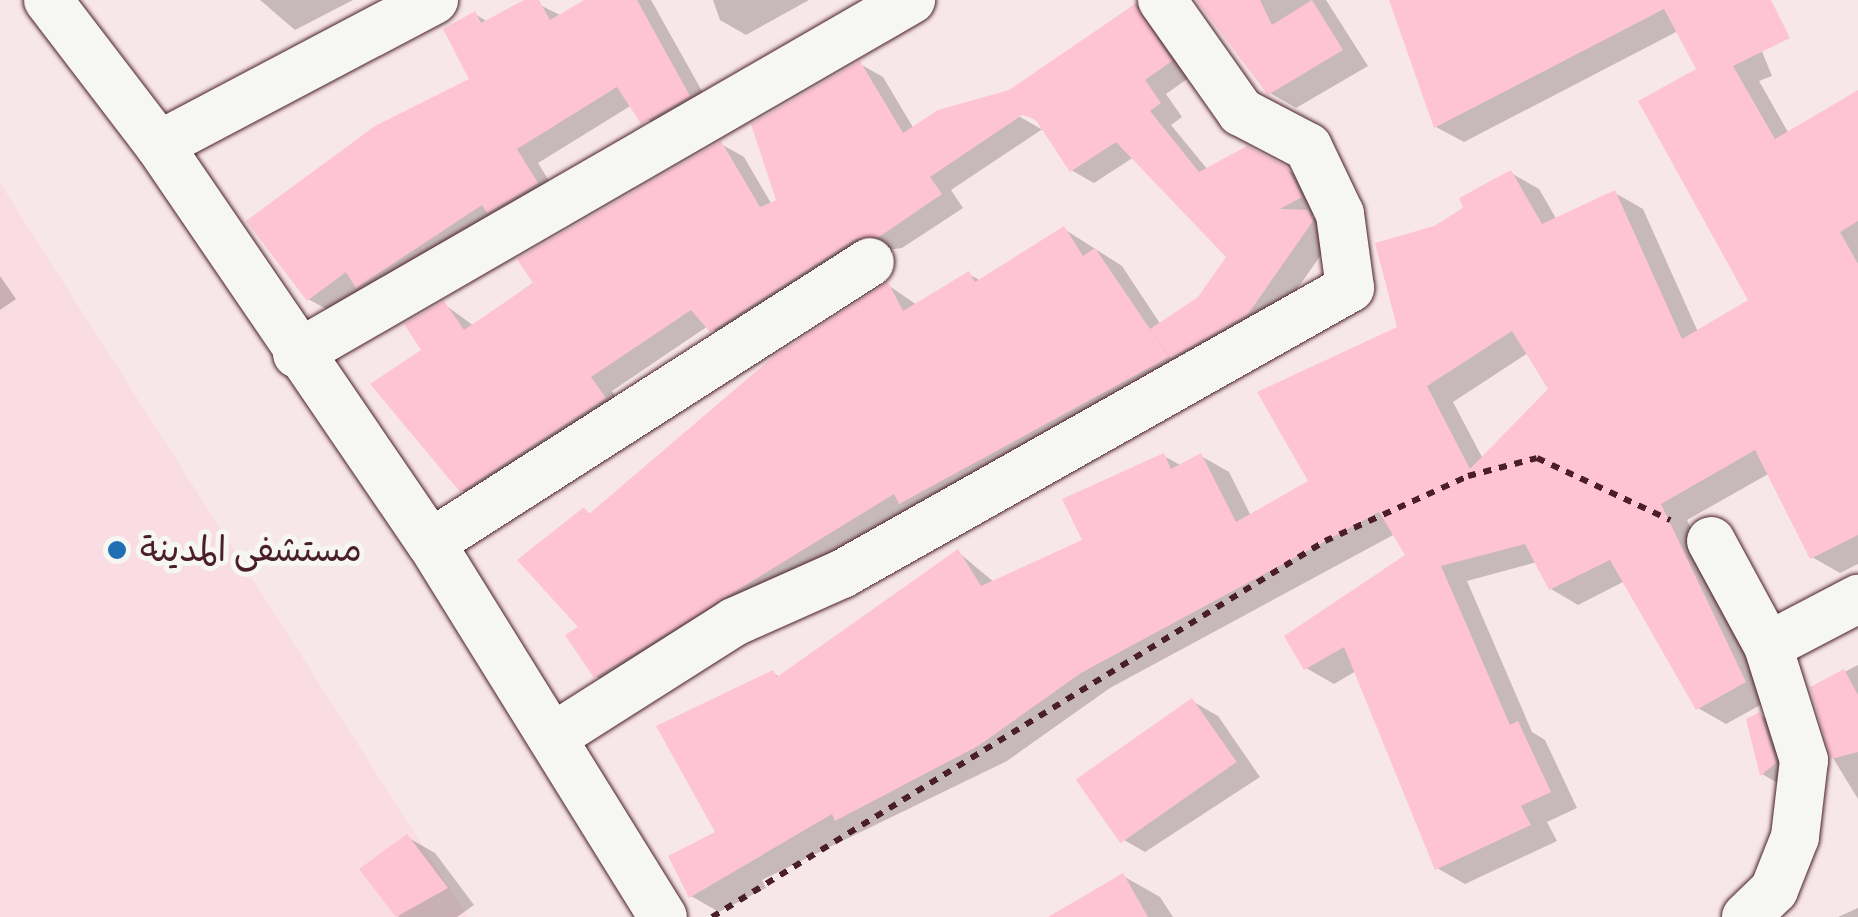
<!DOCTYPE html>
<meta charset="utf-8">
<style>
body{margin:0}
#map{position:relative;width:1858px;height:917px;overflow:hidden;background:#f8e7ea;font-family:Pangolin,"Playpen Sans Arabic",sans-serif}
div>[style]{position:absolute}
.built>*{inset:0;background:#fadce4}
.shadow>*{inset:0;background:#0003}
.building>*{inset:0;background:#fec4d6;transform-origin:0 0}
.path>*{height:6px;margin-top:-3px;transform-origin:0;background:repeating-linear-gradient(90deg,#4a1f2b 0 8px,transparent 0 16px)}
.roads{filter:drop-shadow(0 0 2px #4a1f2b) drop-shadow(0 0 2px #4a1f2b)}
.street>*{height:48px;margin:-24px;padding:0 24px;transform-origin:24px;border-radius:24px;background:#f6f6f2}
.dots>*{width:28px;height:28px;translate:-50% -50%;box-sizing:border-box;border:5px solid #f6f6f2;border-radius:50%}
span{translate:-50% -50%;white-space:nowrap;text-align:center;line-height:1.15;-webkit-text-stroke:10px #f6f6f2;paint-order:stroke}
.poi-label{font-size:35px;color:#4a1f2b}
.left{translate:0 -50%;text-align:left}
</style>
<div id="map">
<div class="built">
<i style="clip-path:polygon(0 183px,468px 917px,0 917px)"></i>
</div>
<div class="shadow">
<i style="clip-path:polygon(260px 0,353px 0,295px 30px)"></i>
<i style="clip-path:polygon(530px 0,562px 16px,589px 0,651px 0,712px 109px,666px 136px,632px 105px,538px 163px,559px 197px,332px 312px,308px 299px,472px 80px,475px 14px,488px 22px)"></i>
<i style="clip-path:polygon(713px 0,809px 0,746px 35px,720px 20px)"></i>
<i style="clip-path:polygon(1201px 0,1326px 0,1368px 66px,1296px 108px,1270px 93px)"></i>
<i style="clip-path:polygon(evenodd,1400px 0,1741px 0,1772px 76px,1759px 81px,1789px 134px,1858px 93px,1858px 564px,1840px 573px,1812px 557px,1770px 473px,1687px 520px,1773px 698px,1726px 724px,1698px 708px,1625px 581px,1578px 605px,1551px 589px,1537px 562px,1467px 581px,1532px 732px,1545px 740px,1577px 808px,1547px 822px,1557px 841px,1465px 884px,1437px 868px,1356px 671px,1334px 684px,1306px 668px,1408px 556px,1395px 534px,1110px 688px,1007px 761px,762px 880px,766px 888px,719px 912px,691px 896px,773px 673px,780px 677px,958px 552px,995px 583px,1085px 541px,1164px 456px,1182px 466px,1201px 456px,1229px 472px,1251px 516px,1312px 482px,1400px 329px,1435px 228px,1511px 173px,1539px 189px,1557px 220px,1615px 193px,1643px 209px,1698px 332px,1751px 301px,1699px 70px,1678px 31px,1464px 142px,1436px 127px,1400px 0,1528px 353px,1551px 390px,1483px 459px,1453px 402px,1528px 353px)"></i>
<i style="clip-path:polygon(evenodd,1135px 4px,1158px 17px,1193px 75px,1166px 94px,1182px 117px,1171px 125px,1208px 170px,1286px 169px,1310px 183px,1323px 210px,1312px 216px,1335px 235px,1271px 326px,622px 692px,596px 676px,582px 627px,584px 510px,592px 515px,888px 285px,917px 305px,969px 274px,981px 281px,1064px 229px,1122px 266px,1161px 325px,1200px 299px,1229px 257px,1134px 157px,1094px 183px,1071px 170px,1044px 128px,951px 190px,963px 208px,902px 248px,879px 251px,735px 343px,708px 326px,612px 391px,627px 412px,484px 503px,461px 490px,424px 350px,444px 304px,474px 326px,721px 144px,744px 157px,772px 205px,779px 201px,860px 64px,883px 77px,914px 129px,1011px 92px,1135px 4px,1013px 107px,1041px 123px,1041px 129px,1010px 111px,1013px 107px)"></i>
<i style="clip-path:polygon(0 276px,16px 299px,0 310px)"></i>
<i style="clip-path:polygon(1858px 665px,1858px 799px,1833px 758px,1813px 688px)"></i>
<i style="clip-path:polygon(1192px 701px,1218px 716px,1260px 777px,1145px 852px,1119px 837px)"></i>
<i style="clip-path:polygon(1760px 715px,1787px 731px,1790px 790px,1762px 774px,1749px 720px)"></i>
<i style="clip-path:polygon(407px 837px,435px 853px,474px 905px,457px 917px,399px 917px,363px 870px)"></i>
<i style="clip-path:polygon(1123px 876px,1160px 897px,1173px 917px,1062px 917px)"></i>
<i style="clip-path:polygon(1858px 908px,1858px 917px,1838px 917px)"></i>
</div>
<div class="building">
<i style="clip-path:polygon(524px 0,539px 0,550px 20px,584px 0,637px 0,690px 96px,641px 124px,617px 87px,517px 149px,538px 183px,487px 213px,482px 205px,356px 288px,346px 272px,307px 301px,246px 221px,375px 126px,469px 79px,443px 29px,475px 11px,481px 23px)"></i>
<i style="clip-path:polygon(1196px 0,1260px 0,1272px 25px,1312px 0,1343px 50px,1268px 95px)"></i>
<i style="clip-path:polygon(evenodd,1389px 0,1771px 0,1790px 38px,1733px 66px,1775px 139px,1858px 90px,1858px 221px,1840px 232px,1858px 264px,1858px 535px,1810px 559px,1755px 450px,1661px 504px,1746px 682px,1696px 710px,1610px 560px,1549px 590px,1525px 544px,1441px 566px,1510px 725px,1518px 721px,1551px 792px,1521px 806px,1531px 825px,1435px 870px,1344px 647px,1304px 670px,1284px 636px,1405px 555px,1379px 512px,1081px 673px,978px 746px,835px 821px,832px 814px,689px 898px,668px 856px,715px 832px,656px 726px,773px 670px,777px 677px,958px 549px,981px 586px,1082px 540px,1062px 499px,1164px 453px,1171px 469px,1201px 453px,1236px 522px,1308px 481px,1257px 392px,1397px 327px,1375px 243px,1434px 226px,1463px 208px,1459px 198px,1511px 170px,1542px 224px,1615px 190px,1682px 339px,1748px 300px,1638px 101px,1696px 69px,1664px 9px,1434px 128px,1389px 0,1512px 331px,1548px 389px,1470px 469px,1427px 386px,1512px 331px)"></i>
<i style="clip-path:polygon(1135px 4px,1172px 61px,1145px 80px,1161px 103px,1150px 111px,1199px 172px,1247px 146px,1287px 167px,1302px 197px,1280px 209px,1308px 210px,1313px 221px,1248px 314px,1170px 358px,1150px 329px,1198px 297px,1226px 257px,1116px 142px,1070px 172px,1035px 119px,1022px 115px,930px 177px,942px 194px,879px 237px,855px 239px,710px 332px,691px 310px,591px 377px,606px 398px,460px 492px,370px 384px,421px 350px,404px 324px,444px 301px,464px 330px,533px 283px,517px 259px,721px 141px,760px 207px,776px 200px,751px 124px,860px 61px,903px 133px,938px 110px,1009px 90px)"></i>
<i style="clip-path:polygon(1064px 226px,1083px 256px,1095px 248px,1169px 357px,899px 504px,894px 494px,594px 678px,565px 635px,578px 627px,517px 560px,584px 507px,589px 514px,774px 356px,888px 282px,903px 311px,969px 271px,975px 282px)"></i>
<i style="clip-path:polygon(1844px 669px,1858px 695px,1858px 752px,1831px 759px,1810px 687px)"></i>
<i style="left:1192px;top:698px;width:78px;height:142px;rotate:55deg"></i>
<i style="clip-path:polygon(1760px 712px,1776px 763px,1760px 776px,1746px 719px)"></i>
<i style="clip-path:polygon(407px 834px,448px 888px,396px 917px,359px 869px)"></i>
<i style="clip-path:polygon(1123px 873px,1148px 917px,1048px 917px)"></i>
</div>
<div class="path">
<i style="left:712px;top:917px;width:719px;rotate:-31.52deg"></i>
<i style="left:1325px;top:541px;width:157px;rotate:-24.4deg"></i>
<i style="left:1468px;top:476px;width:71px;rotate:-14.6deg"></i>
<i style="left:1537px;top:458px;width:147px;rotate:25deg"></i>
</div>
<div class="roads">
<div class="street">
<i style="left:48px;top:0;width:183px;rotate:52.6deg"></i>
<i style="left:159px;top:145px;width:482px;rotate:55.7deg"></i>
<i style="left:431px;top:543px;width:440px;rotate:58.2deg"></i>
<i style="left:159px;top:145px;width:311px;rotate:-27.8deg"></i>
<i style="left:297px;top:354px;width:709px;rotate:-29.97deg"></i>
<i style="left:1711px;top:541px;width:119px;rotate:61.5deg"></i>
<i style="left:1768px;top:646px;width:120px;rotate:72.5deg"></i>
<i style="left:1804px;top:760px;width:78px;rotate:96.7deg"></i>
<i style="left:1795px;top:837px;width:57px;rotate:111.6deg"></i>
<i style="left:1774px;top:890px;width:39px;rotate:136deg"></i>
<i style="left:431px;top:543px;width:521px;rotate:-32.62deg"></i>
<i style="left:1768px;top:646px;width:102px;rotate:-27.6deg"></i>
<i style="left:556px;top:735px;width:211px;rotate:-32.4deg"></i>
<i style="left:734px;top:622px;width:118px;rotate:-24deg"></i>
<i style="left:842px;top:574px;width:583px;rotate:-29.38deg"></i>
<i style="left:1350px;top:288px;width:75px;rotate:-97.7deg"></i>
<i style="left:1340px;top:214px;width:74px;rotate:-115.5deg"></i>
<i style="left:1308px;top:147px;width:76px;rotate:-152.4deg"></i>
<i style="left:1241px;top:112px;width:137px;rotate:-125.2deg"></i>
</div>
</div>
<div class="dots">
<i style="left:117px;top:550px;background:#1f6fb2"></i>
</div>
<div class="poi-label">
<span class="left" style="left:140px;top:550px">مستشفى المدينة</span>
</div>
</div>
